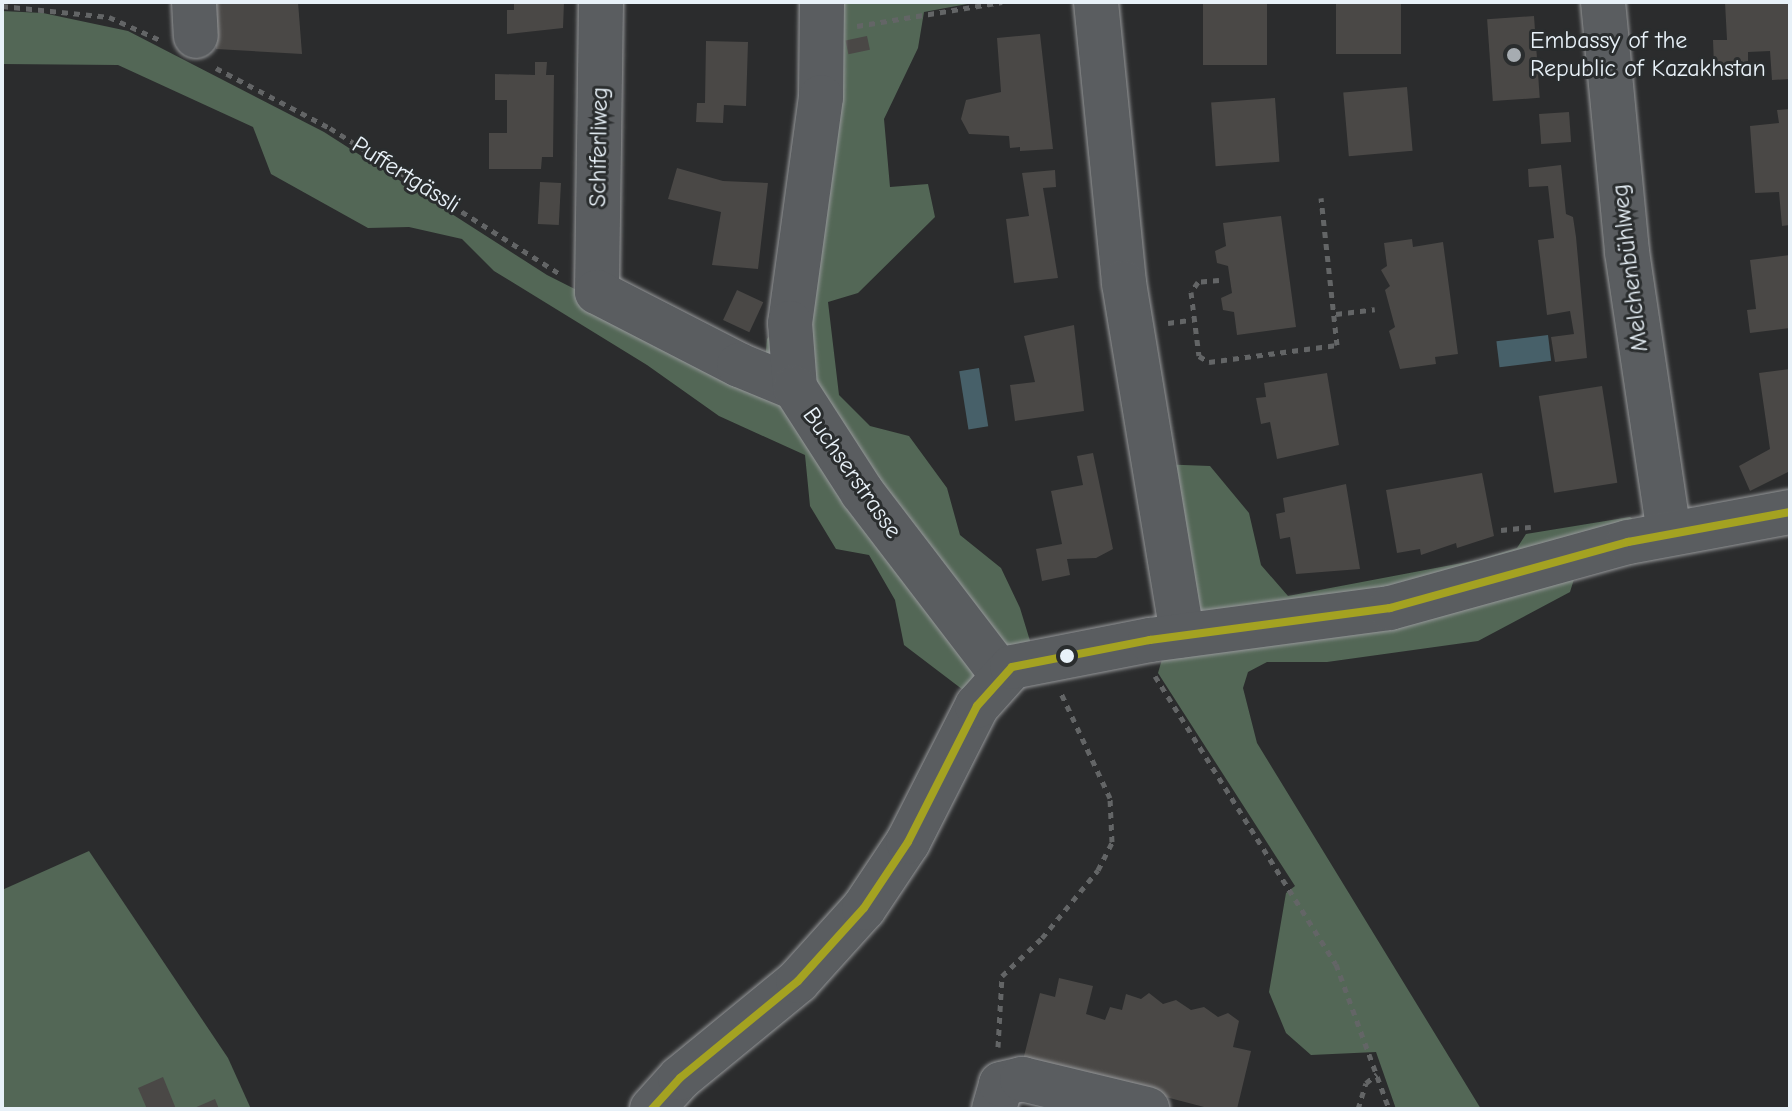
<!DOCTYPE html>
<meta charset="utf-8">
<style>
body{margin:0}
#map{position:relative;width:1792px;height:1111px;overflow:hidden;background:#2b2c2d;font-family:"Comic Neue",sans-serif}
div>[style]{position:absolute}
.green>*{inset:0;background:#536756}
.water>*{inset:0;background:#476069;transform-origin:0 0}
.building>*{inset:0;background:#4a4846;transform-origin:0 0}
.path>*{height:5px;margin-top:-2.5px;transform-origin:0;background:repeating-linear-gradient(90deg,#636566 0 6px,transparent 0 12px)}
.roads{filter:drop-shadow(0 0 2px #96989a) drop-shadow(0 0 2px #96989a)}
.minor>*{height:44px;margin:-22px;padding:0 22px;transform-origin:22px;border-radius:22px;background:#5a5d60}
.bus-1>*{height:8px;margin:-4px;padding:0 4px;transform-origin:4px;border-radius:4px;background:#a4a221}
.dots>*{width:22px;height:22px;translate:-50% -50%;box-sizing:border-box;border:4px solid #2a2d2e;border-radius:50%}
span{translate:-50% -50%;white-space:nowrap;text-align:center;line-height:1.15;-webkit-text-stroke:6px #2a2d2e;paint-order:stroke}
.poi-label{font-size:24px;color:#e8f1f8}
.left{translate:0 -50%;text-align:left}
.street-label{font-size:24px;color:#e8f1f8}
.frame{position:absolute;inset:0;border:4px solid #e8f1f8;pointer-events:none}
</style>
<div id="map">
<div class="green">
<i style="clip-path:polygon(831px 2px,978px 2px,924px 12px,918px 48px,884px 119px,890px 187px,928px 184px,935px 217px,858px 293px,828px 302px,839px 395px,870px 426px,909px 436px,947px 488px,960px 535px,1001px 568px,1020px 608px,1034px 654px,975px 699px,904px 645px,895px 600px,869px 555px,836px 549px,810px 506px,805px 455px,719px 416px,647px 365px,494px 271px,462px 239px,409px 227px,368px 228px,271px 174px,253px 127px,118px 65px,2px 64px,2px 11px,43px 13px,128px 31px,324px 132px,547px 275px,763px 384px,767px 339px,800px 302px)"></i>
<i style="clip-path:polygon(1157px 464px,1210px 466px,1249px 513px,1261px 565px,1288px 596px,1478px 560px,1517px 548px,1526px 534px,1630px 517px,1638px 523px,1574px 579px,1570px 592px,1478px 641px,1327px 662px,1267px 662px,1248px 672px,1243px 688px,1257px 743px,1481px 1109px,1396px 1109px,1376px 1052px,1311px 1055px,1286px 1033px,1269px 992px,1286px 893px,1295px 886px,1158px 673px,1167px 642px)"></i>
<i style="clip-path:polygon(89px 851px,228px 1058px,251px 1109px,2px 1109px,2px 890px)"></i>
</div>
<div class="water">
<i style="left:1548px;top:335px;width:26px;height:52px;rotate:83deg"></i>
<i style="left:979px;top:368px;width:59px;height:20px;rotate:81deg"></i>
</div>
<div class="building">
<i style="clip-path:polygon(211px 2px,298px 2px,302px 54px,216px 49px)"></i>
<i style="clip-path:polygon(514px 2px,564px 2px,563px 28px,507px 34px,507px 10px,514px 10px)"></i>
<i style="left:1203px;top:2px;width:64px;height:63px"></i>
<i style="left:1336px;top:2px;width:65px;height:52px"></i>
<i style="clip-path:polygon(1725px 2px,1790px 2px,1790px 79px,1772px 80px,1770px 51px,1748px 52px,1748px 64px,1714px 66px,1713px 40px,1727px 40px)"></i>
<i style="left:1534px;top:16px;width:82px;height:47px;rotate:86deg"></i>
<i style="clip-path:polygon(1040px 34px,1053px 149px,1020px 151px,1020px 147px,1010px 148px,1009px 136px,969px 134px,961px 119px,966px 100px,1001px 92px,997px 38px)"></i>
<i style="left:867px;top:36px;width:14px;height:22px;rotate:78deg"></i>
<i style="clip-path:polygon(706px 41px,748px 42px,746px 106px,724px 105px,723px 123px,696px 122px,697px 103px,705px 103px)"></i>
<i style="clip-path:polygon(535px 62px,547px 62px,546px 75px,554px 75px,553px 157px,542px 157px,541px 169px,489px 169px,489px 133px,507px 133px,507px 100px,495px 100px,495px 74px,535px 75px)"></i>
<i style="left:1407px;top:87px;width:64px;height:64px;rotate:85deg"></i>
<i style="left:1275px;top:98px;width:64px;height:64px;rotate:86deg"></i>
<i style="clip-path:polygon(1790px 109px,1790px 225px,1782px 226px,1779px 192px,1755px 193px,1750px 126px,1779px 123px,1777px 110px)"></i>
<i style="left:1569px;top:112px;width:30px;height:30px;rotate:86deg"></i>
<i style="clip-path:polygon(1561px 165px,1566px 214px,1573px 217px,1576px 237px,1587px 358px,1555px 362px,1551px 337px,1574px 334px,1570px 311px,1547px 315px,1538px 240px,1554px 238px,1548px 186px,1529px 187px,1528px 169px)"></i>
<i style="clip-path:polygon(677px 168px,723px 181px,768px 183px,758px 269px,712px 265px,721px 212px,668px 199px)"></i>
<i style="clip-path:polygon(1055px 170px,1056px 187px,1043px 188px,1058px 278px,1014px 283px,1006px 219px,1029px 216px,1022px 173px)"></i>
<i style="left:540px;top:182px;width:21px;height:42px;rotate:3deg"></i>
<i style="clip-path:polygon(1281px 216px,1296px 327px,1237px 335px,1234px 312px,1223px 310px,1221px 298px,1232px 293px,1228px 266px,1217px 263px,1215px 251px,1226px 246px,1223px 223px)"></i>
<i style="clip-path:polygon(1412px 239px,1413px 247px,1443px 242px,1458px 354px,1435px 357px,1436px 364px,1400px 369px,1389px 331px,1395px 327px,1385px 290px,1390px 286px,1381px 270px,1387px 266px,1384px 243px)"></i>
<i style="clip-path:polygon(1790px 255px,1790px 328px,1750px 333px,1747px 310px,1756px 309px,1750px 260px)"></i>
<i style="left:737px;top:290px;width:29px;height:33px;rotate:25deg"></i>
<i style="clip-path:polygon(1074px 325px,1084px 411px,1015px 421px,1010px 385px,1035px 382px,1024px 336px)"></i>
<i style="clip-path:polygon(1790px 369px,1790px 471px,1750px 491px,1739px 466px,1770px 449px,1759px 373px)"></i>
<i style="clip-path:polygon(1327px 373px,1339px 445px,1277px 459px,1270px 422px,1261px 424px,1256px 398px,1266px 397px,1264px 383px)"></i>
<i style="left:1602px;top:386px;width:98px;height:64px;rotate:81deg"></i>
<i style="clip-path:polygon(1093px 453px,1113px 549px,1096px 558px,1067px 559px,1070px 575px,1042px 581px,1036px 549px,1062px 544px,1051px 491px,1083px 485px,1077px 456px)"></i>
<i style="clip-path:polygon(1482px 473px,1494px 536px,1457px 548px,1456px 543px,1421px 555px,1420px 549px,1397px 553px,1386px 490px)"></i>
<i style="clip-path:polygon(1346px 484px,1360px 569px,1296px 574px,1290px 537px,1280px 539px,1276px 514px,1285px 512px,1283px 498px)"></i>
<i style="clip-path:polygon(1059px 978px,1093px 986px,1086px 1014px,1105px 1020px,1110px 1007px,1122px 1010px,1126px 994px,1141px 999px,1149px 993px,1163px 1004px,1176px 1000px,1191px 1010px,1204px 1007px,1218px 1017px,1228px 1013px,1239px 1021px,1233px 1047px,1251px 1051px,1237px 1109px,1208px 1108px,1023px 1060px,1040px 993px,1055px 997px)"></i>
<i style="clip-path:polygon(163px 1077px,176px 1109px,147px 1109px,138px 1088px)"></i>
<i style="clip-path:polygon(215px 1099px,219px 1109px,192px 1109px)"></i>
</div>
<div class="path">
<i style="left:2px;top:6px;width:108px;rotate:5.9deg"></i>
<i style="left:109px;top:17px;width:56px;rotate:24.3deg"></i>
<i style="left:857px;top:26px;width:147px;rotate:-9.4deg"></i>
<i style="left:216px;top:68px;width:129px;rotate:27.8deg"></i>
<i style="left:330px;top:128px;width:272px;rotate:32.4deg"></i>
<i style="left:1219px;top:280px;width:21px;rotate:175deg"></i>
<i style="left:1198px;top:282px;width:12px;rotate:125deg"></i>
<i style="left:1191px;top:292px;width:64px;rotate:82.9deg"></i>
<i style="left:1199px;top:356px;width:12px;rotate:31deg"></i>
<i style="left:1209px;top:362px;width:129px;rotate:-7.6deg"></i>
<i style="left:1337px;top:345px;width:148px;rotate:-96.2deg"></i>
<i style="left:1336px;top:314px;width:39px;rotate:-7deg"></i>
<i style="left:1168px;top:323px;width:27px;rotate:-8deg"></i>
<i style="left:1501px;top:530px;width:30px;rotate:-6deg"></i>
<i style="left:1155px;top:676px;width:340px;rotate:57.9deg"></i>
<i style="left:1336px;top:964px;width:154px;rotate:69.9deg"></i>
<i style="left:998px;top:1047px;width:71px;rotate:-86.8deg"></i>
<i style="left:1002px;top:976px;width:55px;rotate:-43.5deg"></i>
<i style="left:1042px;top:938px;width:88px;rotate:-50.5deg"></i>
<i style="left:1098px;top:870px;width:31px;rotate:-63deg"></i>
<i style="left:1112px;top:842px;width:44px;rotate:-92.6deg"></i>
<i style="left:1110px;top:798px;width:116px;rotate:-115deg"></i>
<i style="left:1358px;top:1109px;width:27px;rotate:-73deg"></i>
<i style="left:1366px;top:1083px;width:14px;rotate:-39deg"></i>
</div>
<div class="roads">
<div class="minor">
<i style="left:194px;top:2px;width:34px;rotate:87deg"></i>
<i style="left:601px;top:2px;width:290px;rotate:90.8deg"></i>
<i style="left:597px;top:292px;width:160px;rotate:27.2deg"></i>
<i style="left:739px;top:365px;width:61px;rotate:22.3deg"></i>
<i style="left:822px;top:2px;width:95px;rotate:90.6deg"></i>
<i style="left:821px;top:97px;width:228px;rotate:97.8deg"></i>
<i style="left:790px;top:323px;width:65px;rotate:85.6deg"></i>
<i style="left:795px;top:388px;width:124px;rotate:57.2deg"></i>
<i style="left:862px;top:492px;width:229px;rotate:52.6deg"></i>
<i style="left:1096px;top:2px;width:282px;rotate:84.3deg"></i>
<i style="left:1124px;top:283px;width:357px;rotate:80.6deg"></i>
<i style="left:1603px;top:2px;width:251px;rotate:84.5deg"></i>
<i style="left:1627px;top:252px;width:283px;rotate:81.5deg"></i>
<i style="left:652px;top:1109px;width:42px;rotate:-47.9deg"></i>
<i style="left:680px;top:1078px;width:153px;rotate:-39.4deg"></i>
<i style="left:798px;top:981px;width:98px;rotate:-47.9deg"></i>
<i style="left:864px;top:908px;width:79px;rotate:-56.3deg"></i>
<i style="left:908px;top:842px;width:153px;rotate:-63.1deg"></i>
<i style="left:977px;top:706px;width:52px;rotate:-48.1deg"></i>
<i style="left:1012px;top:667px;width:141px;rotate:-11.1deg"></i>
<i style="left:1150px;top:640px;width:242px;rotate:-7.6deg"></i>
<i style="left:1390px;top:608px;width:247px;rotate:-15.5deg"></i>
<i style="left:1628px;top:542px;width:165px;rotate:-10.5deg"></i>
<i style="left:994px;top:1109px;width:26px;rotate:-74deg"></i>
<i style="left:1001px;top:1084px;width:22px;rotate:-13deg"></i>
<i style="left:1022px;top:1079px;width:129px;rotate:13.5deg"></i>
</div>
</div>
<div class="bus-1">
<i style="left:652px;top:1109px;width:42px;rotate:-47.9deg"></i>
<i style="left:680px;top:1078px;width:153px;rotate:-39.4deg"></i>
<i style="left:798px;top:981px;width:98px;rotate:-47.9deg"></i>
<i style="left:864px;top:908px;width:79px;rotate:-56.3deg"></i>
<i style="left:908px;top:842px;width:153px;rotate:-63.1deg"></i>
<i style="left:977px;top:706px;width:52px;rotate:-48.1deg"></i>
<i style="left:1012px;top:667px;width:141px;rotate:-11.1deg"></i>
<i style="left:1150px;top:640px;width:242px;rotate:-7.6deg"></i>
<i style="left:1390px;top:608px;width:247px;rotate:-15.5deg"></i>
<i style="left:1628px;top:542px;width:165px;rotate:-10.5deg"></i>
</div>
<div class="dots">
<i style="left:1514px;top:55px;background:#a6acb1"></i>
<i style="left:1067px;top:656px;background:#e8f1f8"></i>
</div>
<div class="poi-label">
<span class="left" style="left:1530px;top:55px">Embassy of the<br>Republic of Kazakhstan</span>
</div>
<div class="street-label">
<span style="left:599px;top:147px;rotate:-89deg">Schiferliweg</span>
<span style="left:406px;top:175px;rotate:32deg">Puffertgässli</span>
<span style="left:1630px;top:268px;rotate:-97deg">Melchenbühlweg</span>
<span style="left:852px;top:473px;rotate:55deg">Buchserstrasse</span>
</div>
<div class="frame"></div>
</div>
